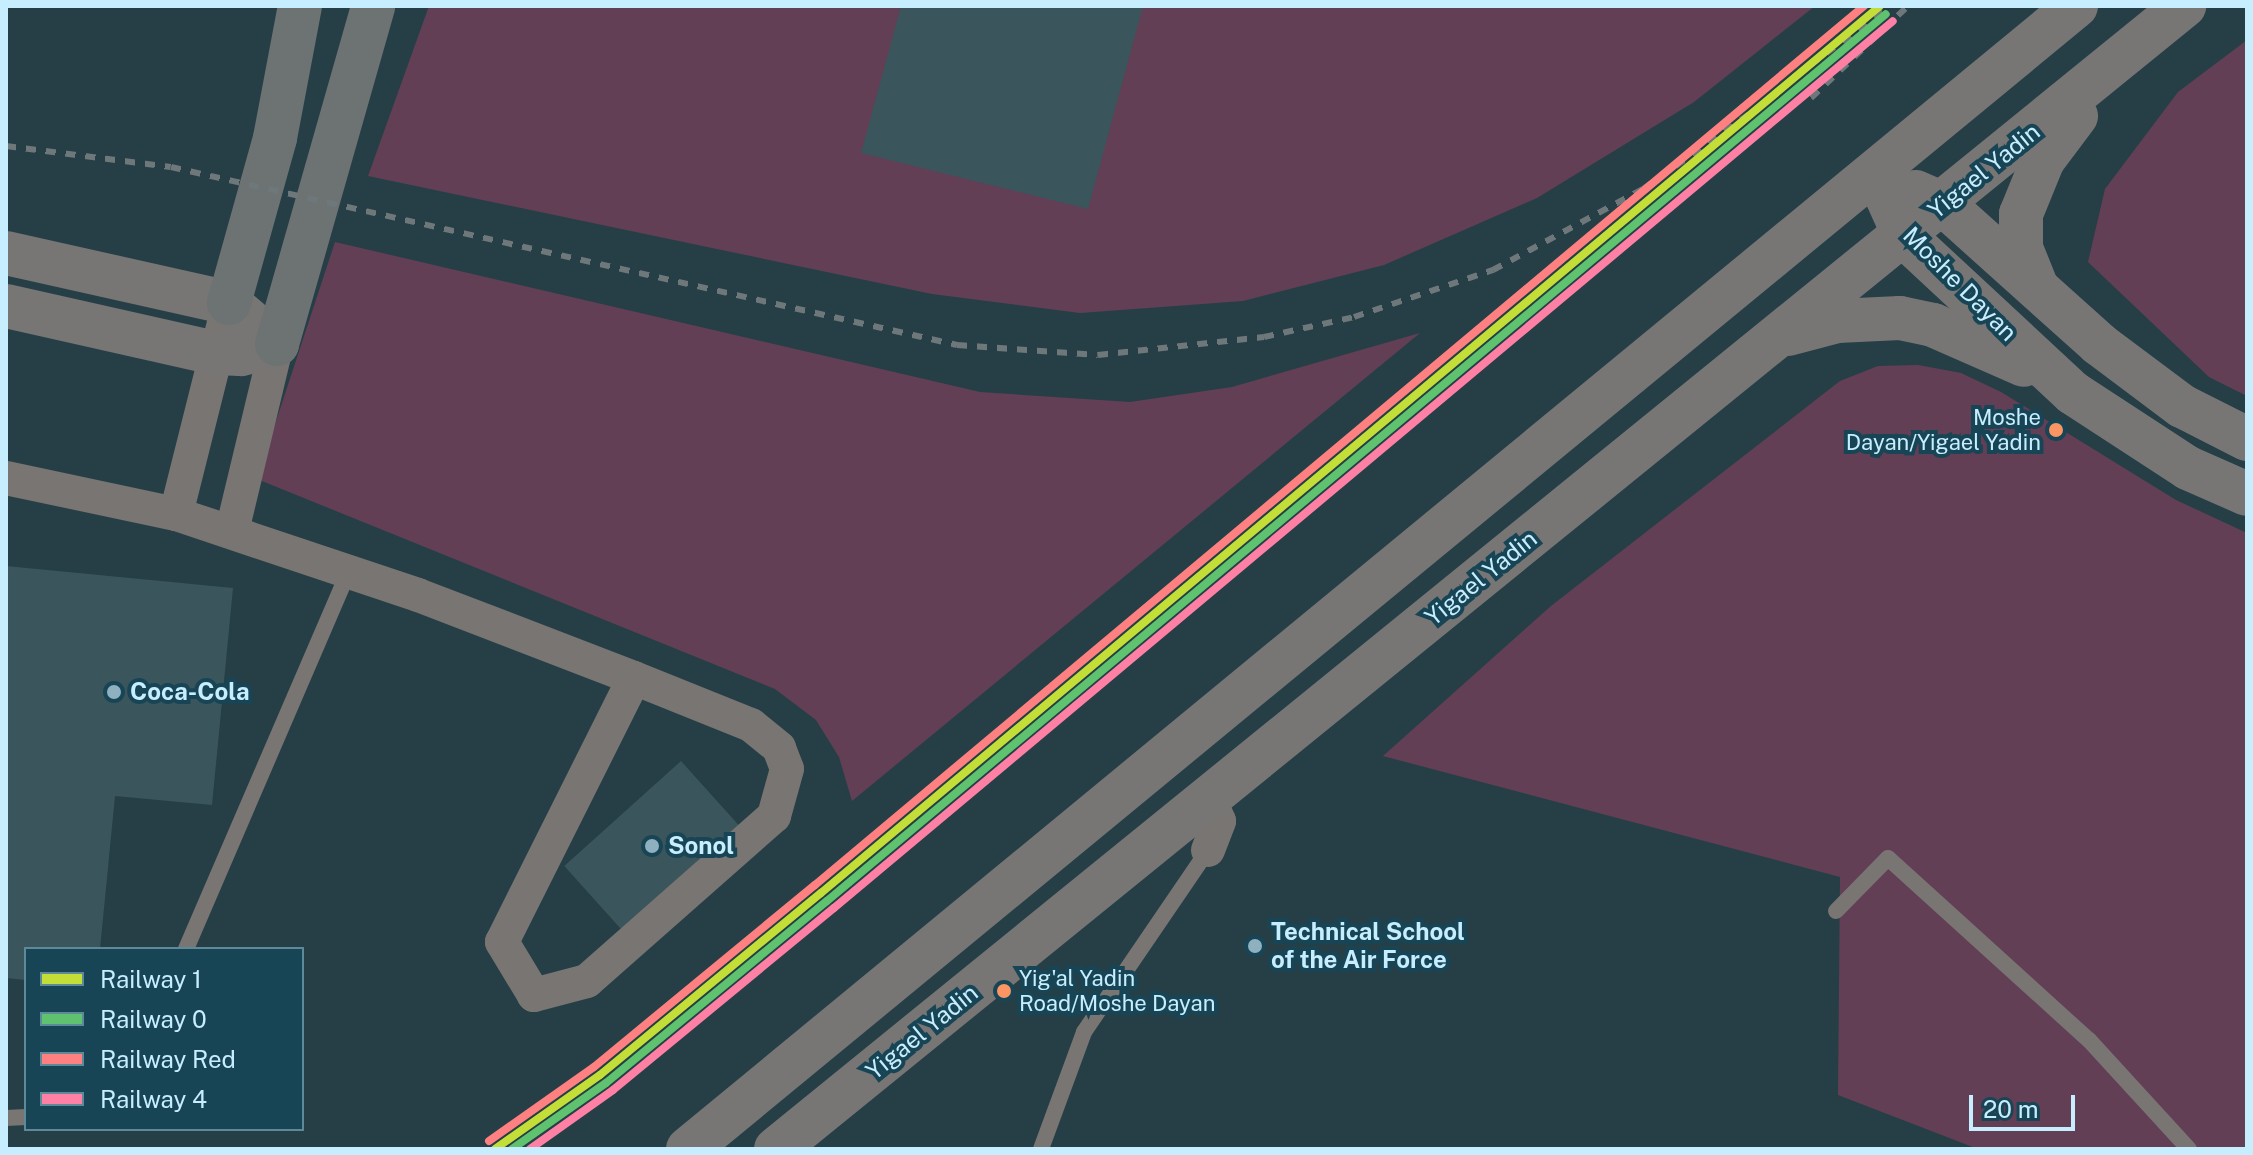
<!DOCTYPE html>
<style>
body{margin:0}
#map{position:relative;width:2253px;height:1155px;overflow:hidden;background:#263f47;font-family:"Public Sans",sans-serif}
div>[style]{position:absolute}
.green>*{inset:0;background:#633f56}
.building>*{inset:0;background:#3a555b;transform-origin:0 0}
.lane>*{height:16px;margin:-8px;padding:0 8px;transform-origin:8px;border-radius:8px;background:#797572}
.street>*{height:34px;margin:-17px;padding:0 17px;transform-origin:17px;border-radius:17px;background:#797572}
.secondary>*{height:44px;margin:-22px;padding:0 22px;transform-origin:22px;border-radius:22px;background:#787675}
.highway>*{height:44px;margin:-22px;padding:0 22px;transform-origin:22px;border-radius:22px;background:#6d7273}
.rail>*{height:6px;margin-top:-3px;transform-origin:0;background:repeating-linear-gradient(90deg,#6e777a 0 10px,transparent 0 20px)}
.rail-1>*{height:8px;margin:-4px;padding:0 4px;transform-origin:4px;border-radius:4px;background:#c3df37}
.rail-2>*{height:8px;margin:-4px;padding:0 4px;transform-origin:4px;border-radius:4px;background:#5fc26f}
.rail-3>*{height:8px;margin:-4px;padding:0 4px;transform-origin:4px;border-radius:4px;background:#ff8080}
.rail-4>*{height:8px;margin:-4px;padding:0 4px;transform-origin:4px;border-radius:4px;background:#ff80a5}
.dots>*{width:22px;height:22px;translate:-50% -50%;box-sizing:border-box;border:4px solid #184555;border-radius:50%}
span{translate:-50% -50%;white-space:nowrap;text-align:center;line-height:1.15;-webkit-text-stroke:8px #184555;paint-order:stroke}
.bus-label{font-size:22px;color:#c7eeff}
.right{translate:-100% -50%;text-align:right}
.left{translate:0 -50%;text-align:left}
.street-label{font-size:24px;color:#c7eeff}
.poi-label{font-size:24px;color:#c7eeff;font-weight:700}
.frame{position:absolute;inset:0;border:8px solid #c7eeff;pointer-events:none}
.legend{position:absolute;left:24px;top:947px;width:280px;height:184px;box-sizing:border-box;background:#184555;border:2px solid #5e8999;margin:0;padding:10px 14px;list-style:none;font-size:24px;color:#c7eeff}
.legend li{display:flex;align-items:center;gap:16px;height:40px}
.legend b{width:40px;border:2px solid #5e8999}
.scale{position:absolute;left:1969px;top:1095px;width:106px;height:36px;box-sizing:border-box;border:4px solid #c7eeff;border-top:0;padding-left:10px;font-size:24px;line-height:28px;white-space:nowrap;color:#c7eeff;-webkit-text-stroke:6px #184555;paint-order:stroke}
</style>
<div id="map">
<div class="green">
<i style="clip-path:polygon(429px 6px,1815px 6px,1694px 102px,1537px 198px,1384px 265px,1243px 301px,1080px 313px,932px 294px,368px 176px)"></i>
<i style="clip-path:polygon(2247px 40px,2247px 396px,2209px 377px,2088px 262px,2105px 189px,2178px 92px)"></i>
<i style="clip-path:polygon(335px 242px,980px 392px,1130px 402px,1232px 387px,1420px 333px,852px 801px,839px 757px,816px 720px,775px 689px,257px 479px)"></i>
<i style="clip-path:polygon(1918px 365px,1961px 373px,2001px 392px,2176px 500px,2247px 533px,2247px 1149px,1978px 1149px,1838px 1095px,1840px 877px,1383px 756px,1551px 606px,1840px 381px,1878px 366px)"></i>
</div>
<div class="building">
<i style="clip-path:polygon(901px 6px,1143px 6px,1088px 209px,861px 153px)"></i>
<i style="clip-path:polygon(6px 566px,233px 588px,212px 805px,115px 796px,100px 949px,26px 949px,26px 980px,6px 978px)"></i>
<i style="left:681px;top:761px;width:90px;height:157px;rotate:48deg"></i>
</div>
<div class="lane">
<i style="left:1836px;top:911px;width:74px;rotate:-45.5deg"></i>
<i style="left:1888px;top:858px;width:271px;rotate:42.2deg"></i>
<i style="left:2089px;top:1040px;width:148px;rotate:47.5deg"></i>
<i style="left:186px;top:949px;width:412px;rotate:-66.7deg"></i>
<i style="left:6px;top:1118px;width:20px;rotate:-3deg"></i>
<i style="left:1041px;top:1149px;width:125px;rotate:-69.8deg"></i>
<i style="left:1084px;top:1032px;width:220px;rotate:-55.7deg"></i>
</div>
<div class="street">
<i style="left:6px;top:478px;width:174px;rotate:12deg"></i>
<i style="left:176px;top:514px;width:255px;rotate:18.5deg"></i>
<i style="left:418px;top:595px;width:231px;rotate:21deg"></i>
<i style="left:634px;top:678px;width:126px;rotate:21.9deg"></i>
<i style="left:751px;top:725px;width:36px;rotate:39deg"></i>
<i style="left:779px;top:748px;width:22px;rotate:69deg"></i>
<i style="left:787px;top:769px;width:49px;rotate:105.5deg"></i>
<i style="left:774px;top:816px;width:249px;rotate:138.6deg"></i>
<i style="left:587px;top:981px;width:55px;rotate:165.2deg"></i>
<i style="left:534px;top:995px;width:62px;rotate:-121.1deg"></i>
<i style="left:502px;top:942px;width:295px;rotate:-63.4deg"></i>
<i style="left:176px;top:514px;width:218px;rotate:-75.9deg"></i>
<i style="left:232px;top:531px;width:192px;rotate:-76.5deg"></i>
<i style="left:1208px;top:850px;width:31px;rotate:-69deg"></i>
<i style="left:1219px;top:821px;width:22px;rotate:-114deg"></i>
</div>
<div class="secondary">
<i style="left:1877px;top:175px;width:68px;rotate:65.7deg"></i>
<i style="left:1905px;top:237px;width:229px;rotate:42.9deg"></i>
<i style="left:2073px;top:393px;width:137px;rotate:33.1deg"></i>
<i style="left:2188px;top:468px;width:64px;rotate:23.8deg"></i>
<i style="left:1916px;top:192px;width:30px;rotate:24deg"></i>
<i style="left:1943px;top:204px;width:210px;rotate:41.9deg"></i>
<i style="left:2099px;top:344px;width:104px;rotate:36.8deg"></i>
<i style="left:2182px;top:406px;width:73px;rotate:26.9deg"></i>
<i style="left:6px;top:253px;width:229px;rotate:12.6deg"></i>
<i style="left:229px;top:303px;width:63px;rotate:40.5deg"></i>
<i style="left:277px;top:344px;width:37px;rotate:164deg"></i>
<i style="left:241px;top:354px;width:26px;rotate:-178deg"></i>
<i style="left:215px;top:353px;width:214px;rotate:-167.3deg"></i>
<i style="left:2037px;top:288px;width:43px;rotate:-111.8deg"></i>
<i style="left:2021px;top:248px;width:34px;rotate:-90deg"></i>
<i style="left:2021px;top:214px;width:58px;rotate:-67.8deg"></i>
<i style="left:2043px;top:160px;width:55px;rotate:-53.1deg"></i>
<i style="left:1788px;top:334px;width:51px;rotate:-14.9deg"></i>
<i style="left:1837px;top:321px;width:63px;rotate:-2.7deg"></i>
<i style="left:1900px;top:318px;width:34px;rotate:12deg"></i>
<i style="left:1933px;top:325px;width:99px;rotate:23.7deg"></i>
<i style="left:688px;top:1149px;width:1798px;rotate:-39.47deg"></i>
<i style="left:776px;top:1149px;width:1814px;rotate:-39.07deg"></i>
</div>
<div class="highway">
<i style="left:229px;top:303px;width:171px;rotate:-74.4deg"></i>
<i style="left:275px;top:138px;width:134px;rotate:-79.3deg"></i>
<i style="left:277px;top:344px;width:351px;rotate:-74.1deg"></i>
</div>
<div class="rail">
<i style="left:1794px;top:77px;width:119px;rotate:-36.5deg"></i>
<i style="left:1811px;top:98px;width:134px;rotate:-43.5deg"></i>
<i style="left:6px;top:146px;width:166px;rotate:7.3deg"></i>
<i style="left:171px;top:167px;width:806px;rotate:12.76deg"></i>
<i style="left:957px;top:345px;width:141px;rotate:4.1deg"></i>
<i style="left:1098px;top:355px;width:167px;rotate:-6.2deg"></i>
<i style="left:1264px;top:337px;width:92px;rotate:-12.5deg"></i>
<i style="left:1354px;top:317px;width:147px;rotate:-18.7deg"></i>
<i style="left:1493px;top:270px;width:170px;rotate:-28.4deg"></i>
<i style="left:1643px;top:189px;width:141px;rotate:-35.2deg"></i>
</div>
<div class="rail-1">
<i style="left:495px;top:1149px;width:128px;rotate:-35.2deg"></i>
<i style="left:600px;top:1075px;width:286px;rotate:-39.5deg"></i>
<i style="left:821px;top:893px;width:1381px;rotate:-39.95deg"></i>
</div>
<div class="rail-2">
<i style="left:512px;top:1149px;width:115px;rotate:-35.1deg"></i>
<i style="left:606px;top:1083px;width:286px;rotate:-39.5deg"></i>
<i style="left:827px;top:901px;width:1381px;rotate:-39.95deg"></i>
</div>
<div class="rail-3">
<i style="left:489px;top:1141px;width:128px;rotate:-35.2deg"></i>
<i style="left:594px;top:1067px;width:286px;rotate:-39.5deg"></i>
<i style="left:815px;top:885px;width:1369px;rotate:-39.96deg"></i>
</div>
<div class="rail-4">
<i style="left:530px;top:1149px;width:102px;rotate:-35.4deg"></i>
<i style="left:613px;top:1090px;width:286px;rotate:-39.5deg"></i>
<i style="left:834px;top:908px;width:1381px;rotate:-39.95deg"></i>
</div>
<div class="dots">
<i style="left:2056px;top:430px;background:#fb9564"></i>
<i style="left:114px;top:692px;background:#8fb1bf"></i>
<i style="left:652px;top:846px;background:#8fb1bf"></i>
<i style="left:1255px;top:946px;background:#8fb1bf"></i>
<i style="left:1004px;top:991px;background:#fb9564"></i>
</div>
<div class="bus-label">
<span class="right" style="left:2041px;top:430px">Moshe<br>Dayan/Yigael Yadin</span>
<span class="left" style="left:1019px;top:991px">Yig'al Yadin<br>Road/Moshe Dayan</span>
</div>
<div class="street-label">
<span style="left:1984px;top:171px;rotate:-39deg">Yigael Yadin</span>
<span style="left:1960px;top:284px;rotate:45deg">Moshe Dayan</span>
<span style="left:1481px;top:578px;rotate:-39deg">Yigael Yadin</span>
<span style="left:922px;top:1032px;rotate:-39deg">Yigael Yadin</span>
</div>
<div class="poi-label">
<span class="left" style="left:130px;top:692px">Coca-Cola</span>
<span class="left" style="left:668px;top:846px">Sonol</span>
<span class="left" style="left:1271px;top:946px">Technical School<br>of the Air Force</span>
</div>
<div class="frame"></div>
<ul class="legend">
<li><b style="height:10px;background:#c3df37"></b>Railway 1</li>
<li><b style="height:10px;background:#5fc26f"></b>Railway 0</li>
<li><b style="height:10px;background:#ff8080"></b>Railway Red</li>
<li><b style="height:10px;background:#ff80a5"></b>Railway 4</li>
</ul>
<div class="scale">20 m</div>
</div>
